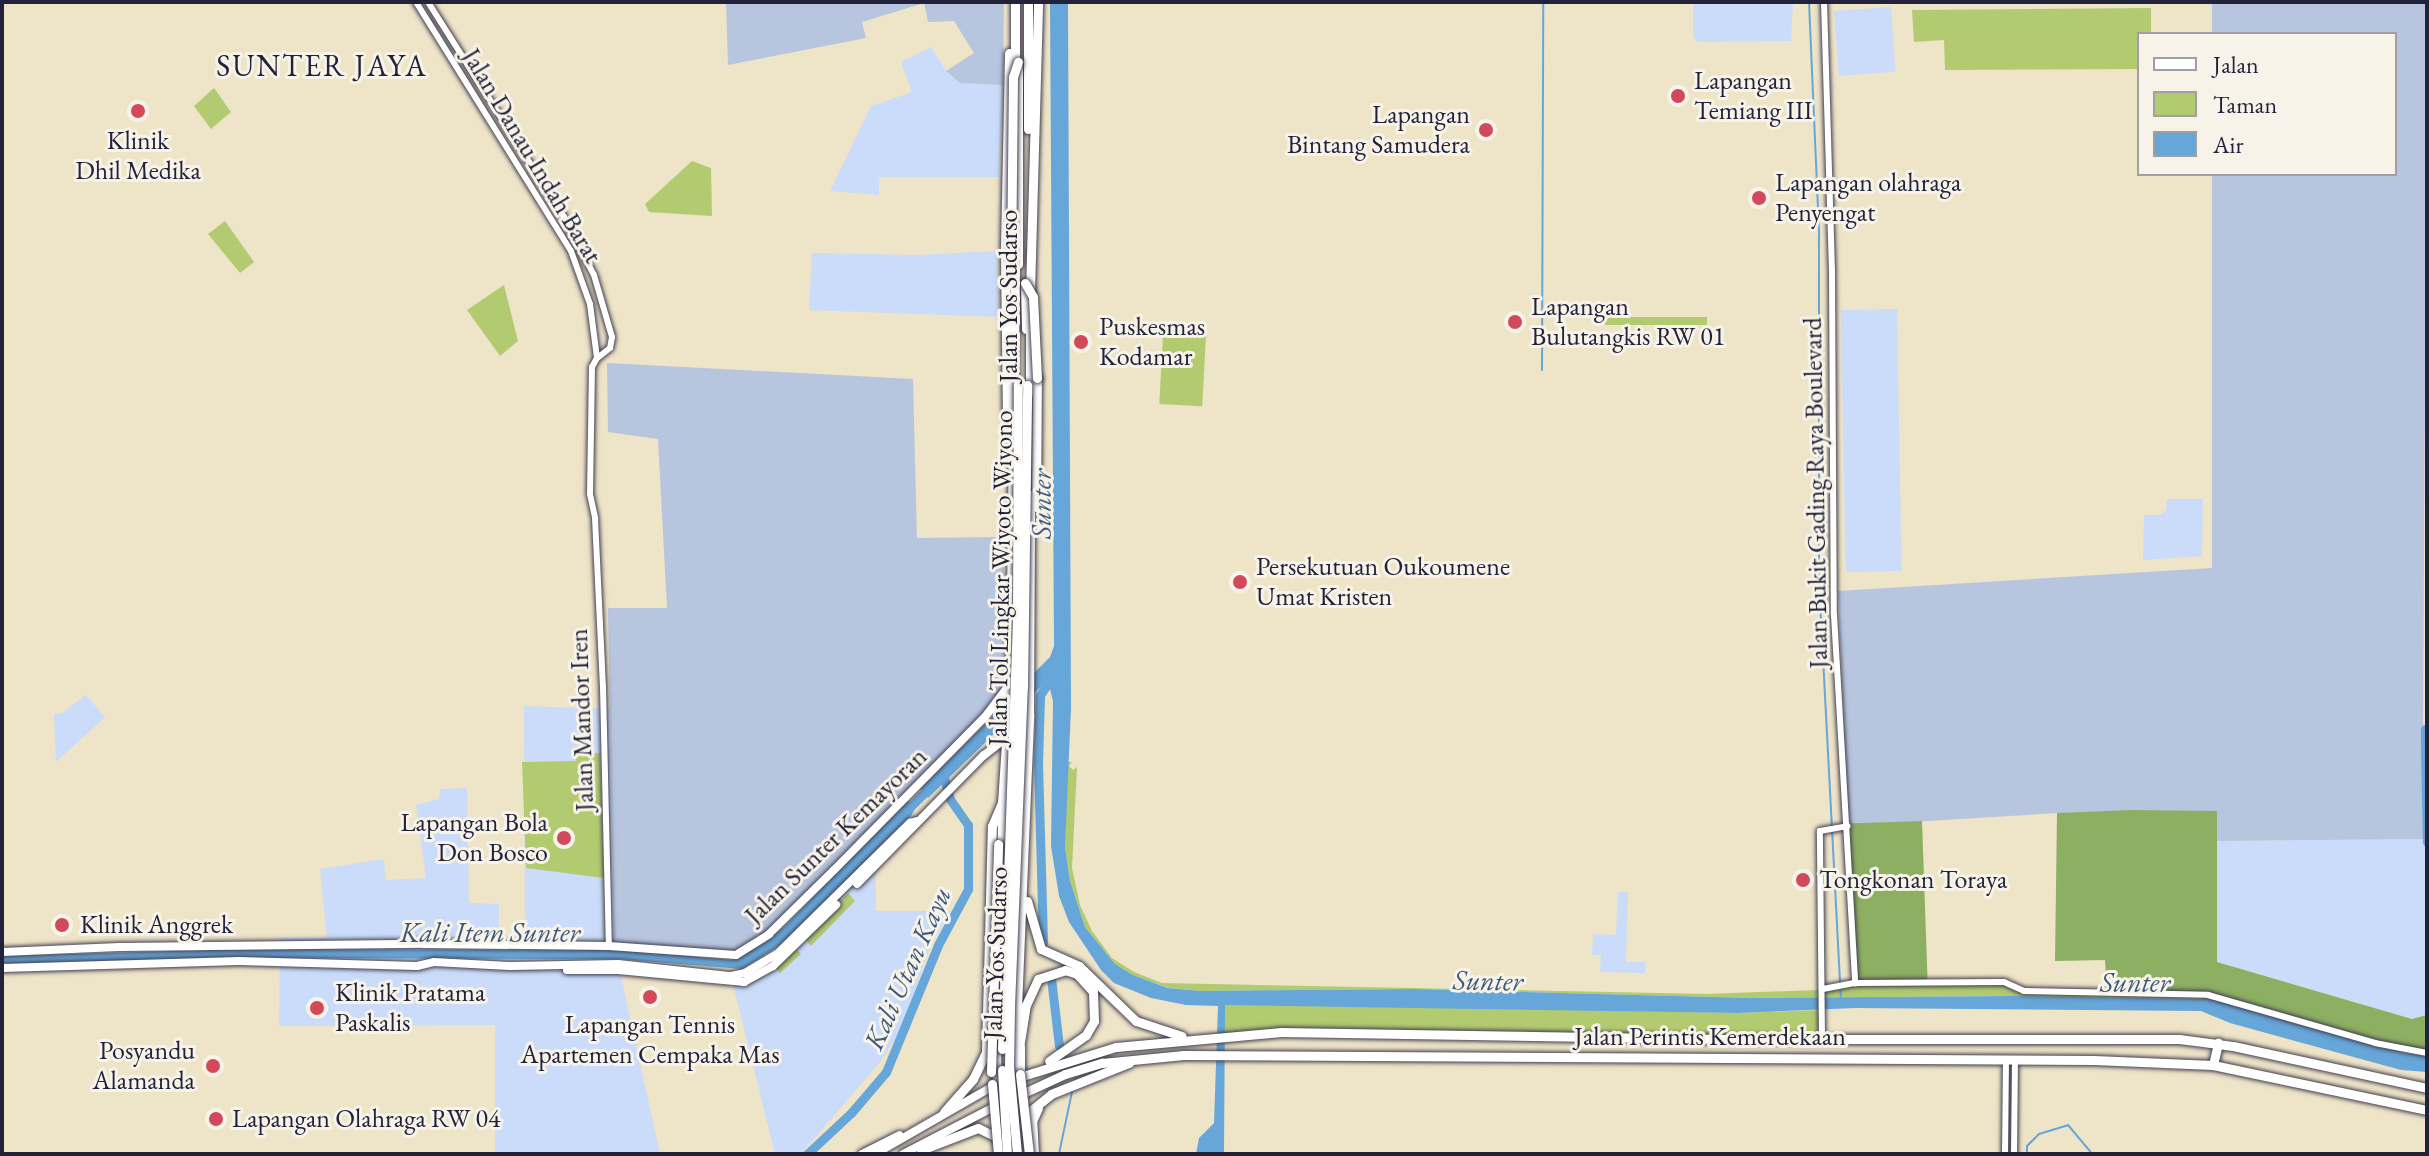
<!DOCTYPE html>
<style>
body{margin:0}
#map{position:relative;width:2429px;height:1156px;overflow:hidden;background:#eee4c8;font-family:"EB Garamond",serif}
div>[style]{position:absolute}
.built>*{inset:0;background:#cadcf9;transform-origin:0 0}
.industrial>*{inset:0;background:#b7c5de}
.green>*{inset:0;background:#b2cb70;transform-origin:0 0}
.forest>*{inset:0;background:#8daf62;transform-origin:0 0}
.water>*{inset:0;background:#66a6d9}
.stream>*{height:2px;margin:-1px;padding:0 1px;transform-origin:1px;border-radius:1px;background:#66a6d9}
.river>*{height:9px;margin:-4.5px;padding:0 4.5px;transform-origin:4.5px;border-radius:4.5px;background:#66a6d9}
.roads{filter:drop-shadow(0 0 2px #413f50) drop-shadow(0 0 2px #413f50)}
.minor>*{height:6px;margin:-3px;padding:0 3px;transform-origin:3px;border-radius:3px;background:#fff}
.major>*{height:8px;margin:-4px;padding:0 4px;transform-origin:4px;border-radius:4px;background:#fff}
.highway>*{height:9px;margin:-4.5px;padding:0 4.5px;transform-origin:4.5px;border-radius:4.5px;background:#fff}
.bridges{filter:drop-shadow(0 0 2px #413f50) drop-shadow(0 0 2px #413f50)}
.highway-bridge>*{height:9px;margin:-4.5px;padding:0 4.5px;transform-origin:4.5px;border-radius:4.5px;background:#fff}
.dots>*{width:22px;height:22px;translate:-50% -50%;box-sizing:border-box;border:4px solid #f7f3e8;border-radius:50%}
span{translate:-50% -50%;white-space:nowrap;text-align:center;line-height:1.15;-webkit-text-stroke:6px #f7f3e8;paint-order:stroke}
.poi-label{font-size:26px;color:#22223b}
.left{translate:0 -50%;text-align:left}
.right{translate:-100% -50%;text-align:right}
.street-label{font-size:26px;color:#22223b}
.water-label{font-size:28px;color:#3d577a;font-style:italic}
.quarter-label{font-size:30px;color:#22223b;letter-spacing:2px}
.frame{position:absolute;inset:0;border:4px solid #22223b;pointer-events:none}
.legend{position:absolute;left:2137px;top:32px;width:260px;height:144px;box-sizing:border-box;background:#f7f3e8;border:2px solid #a29fa3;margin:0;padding:10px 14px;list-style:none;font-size:24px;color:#22223b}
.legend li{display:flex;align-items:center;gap:16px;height:40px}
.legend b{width:40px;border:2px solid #a29fa3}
</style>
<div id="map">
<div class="built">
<i style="clip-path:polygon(1693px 2px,1793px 2px,1791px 41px,1698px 42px,1693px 37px)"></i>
<i style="left:1891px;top:7px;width:65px;height:57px;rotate:86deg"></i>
<i style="clip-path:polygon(931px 47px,946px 71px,960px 83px,1003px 85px,999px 177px,879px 177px,879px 195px,830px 191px,871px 106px,912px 92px,901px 62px)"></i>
<i style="clip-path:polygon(997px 251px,999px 317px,809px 310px,812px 253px,918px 255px)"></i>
<i style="left:1897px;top:309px;width:262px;height:56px;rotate:89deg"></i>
<i style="clip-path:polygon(2167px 499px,2203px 499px,2202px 556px,2143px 560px,2144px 515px,2161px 515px,2166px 510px)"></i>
<i style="clip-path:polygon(86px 695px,105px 717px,56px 762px,54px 714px,62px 713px)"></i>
<i style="clip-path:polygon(524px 706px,610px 709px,614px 944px,660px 1154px,495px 1154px,495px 1025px,279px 1026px,280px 938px,327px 938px,320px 869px,384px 859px,386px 880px,426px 878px,416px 805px,439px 799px,440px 789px,467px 788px,469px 903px,499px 904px,499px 939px,525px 939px)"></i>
<i style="clip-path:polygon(2427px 839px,2427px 1015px,2412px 1019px,2217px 962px,2217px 841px)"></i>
<i style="clip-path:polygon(876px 857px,876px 911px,952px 911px,932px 942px,900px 1032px,880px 1062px,801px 1154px,775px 1154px,731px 976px,760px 966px)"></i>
<i style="clip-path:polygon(1618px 892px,1628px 892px,1626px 962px,1645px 962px,1645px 973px,1600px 972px,1601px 955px,1592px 955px,1593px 934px,1616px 935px)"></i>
</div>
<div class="industrial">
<i style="clip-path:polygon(726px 2px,1004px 2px,1003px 85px,960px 83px,946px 71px,974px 53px,954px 21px,928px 22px,924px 3px,862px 22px,866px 38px,728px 65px)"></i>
<i style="clip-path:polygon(2212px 2px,2427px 2px,2423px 746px,2427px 839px,2217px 841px,2216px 811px,2057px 813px,1848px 826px,1838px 591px,2212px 568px,2212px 174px,2395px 174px,2395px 34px,2212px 34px)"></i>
<i style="clip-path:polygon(607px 363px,913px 379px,917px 538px,1003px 537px,1008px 688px,769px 934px,736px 955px,614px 944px,608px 608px,667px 608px,658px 439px,608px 432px)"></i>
</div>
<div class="green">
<i style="clip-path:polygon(2151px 8px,2151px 34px,2139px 34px,2139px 69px,1945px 70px,1944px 40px,1914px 42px,1912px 10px)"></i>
<i style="clip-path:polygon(214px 88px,231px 112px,211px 129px,194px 106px)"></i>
<i style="clip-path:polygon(692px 161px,711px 168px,712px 216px,649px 212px,645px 204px)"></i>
<i style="clip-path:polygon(225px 221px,254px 262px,240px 273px,208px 234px)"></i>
<i style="clip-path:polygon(504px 285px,518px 341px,500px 356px,467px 310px)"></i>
<i style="left:1707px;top:317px;width:8px;height:102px;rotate:90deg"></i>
<i style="left:1163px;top:334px;width:43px;height:70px;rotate:3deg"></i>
<i style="clip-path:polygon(600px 753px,604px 878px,526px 868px,522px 762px,576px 761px,576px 754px)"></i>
<i style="clip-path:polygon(1067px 762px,1072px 762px,1069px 766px,1073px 770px,1077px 767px,1072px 868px,1080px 905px,1092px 931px,1112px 958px,1134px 972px,1162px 983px,1706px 994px,1818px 990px,1855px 983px,2004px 982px,2019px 990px,2208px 995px,2211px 999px,2004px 996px,1751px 998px,1414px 989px,1200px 991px,1169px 988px,1133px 975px,1115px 964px,1085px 927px,1070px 881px,1065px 847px)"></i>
<i style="clip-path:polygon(848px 893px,855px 901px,811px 946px,804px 938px,795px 947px,801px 954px,780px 973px,773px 965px,750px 979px,627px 965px,745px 973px,807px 935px)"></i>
<i style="clip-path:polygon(1271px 1004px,1738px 1013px,1823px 1010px,1822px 1038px,1223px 1036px,1224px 1005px)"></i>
</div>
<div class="forest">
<i style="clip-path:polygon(2132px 810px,2217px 811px,2217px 962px,2412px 1019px,2427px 1015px,2427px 1052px,2409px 1051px,2208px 995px,2107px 992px,2105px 960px,2055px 961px,2057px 813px)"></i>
<i style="left:1922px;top:821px;width:161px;height:74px;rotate:88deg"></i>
</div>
<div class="water">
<i style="clip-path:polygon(1050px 2px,1068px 2px,1071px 708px,1065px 847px,1070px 881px,1085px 927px,1115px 964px,1133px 975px,1168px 988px,1200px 991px,1414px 989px,1751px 998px,2012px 996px,2212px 999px,2405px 1053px,2427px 1055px,2427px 1072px,2401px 1070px,2230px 1023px,2201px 1011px,1855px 1008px,1738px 1013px,1225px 1005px,1224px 1154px,1196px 1154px,1199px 1138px,1214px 1123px,1218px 1006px,1186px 1005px,1151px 998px,1114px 983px,1101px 970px,1069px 922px,1059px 896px,1051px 846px,1053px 701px,1048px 681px,1034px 693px,1033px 674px,1050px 657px,1054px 646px)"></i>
<i style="clip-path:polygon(998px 711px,998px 730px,928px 798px,920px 789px)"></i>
<i style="clip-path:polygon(908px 801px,915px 809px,911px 816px,788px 940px,742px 969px,618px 959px,245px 958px,2px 965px,2px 956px,245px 949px,620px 950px,732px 960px,764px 943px,784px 927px)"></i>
</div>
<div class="stream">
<i style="left:1809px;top:2px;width:233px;rotate:87.5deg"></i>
<i style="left:1819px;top:235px;width:346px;rotate:90deg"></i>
<i style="left:1819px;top:581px;width:420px;rotate:87deg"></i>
<i style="left:1542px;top:370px;width:368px;rotate:-89.8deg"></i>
<i style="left:1059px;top:1154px;width:63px;rotate:-78.2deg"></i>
<i style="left:2027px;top:1154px;width:8px;rotate:-90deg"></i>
<i style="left:2027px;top:1146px;width:17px;rotate:-45deg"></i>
<i style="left:2039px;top:1134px;width:30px;rotate:-17deg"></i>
<i style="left:2068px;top:1125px;width:38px;rotate:50deg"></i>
</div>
<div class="river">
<i style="left:2425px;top:729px;width:16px;rotate:90deg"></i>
<i style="left:2425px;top:749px;width:93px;rotate:88.8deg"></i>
<i style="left:905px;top:812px;width:37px;rotate:-45deg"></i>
<i style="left:1043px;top:942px;width:178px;rotate:-91.6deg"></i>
<i style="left:1038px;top:764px;width:69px;rotate:-88.3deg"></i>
<i style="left:1040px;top:695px;width:27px;rotate:-56deg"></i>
<i style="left:1051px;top:978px;width:68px;rotate:83.3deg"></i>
<i style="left:807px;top:1154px;width:60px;rotate:-43deg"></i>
<i style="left:851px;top:1113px;width:54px;rotate:-49.5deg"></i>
<i style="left:886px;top:1072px;width:137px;rotate:-67.7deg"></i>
<i style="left:938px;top:945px;width:64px;rotate:-61.8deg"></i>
<i style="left:968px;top:889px;width:64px;rotate:-90deg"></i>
<i style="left:968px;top:825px;width:32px;rotate:-125deg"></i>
<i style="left:950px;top:799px;width:26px;rotate:-106deg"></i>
</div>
<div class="roads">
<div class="minor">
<i style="left:416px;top:2px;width:293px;rotate:58.1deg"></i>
<i style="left:571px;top:251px;width:56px;rotate:70.3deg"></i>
<i style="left:590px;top:304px;width:54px;rotate:82.6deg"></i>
<i style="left:428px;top:2px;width:254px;rotate:57.7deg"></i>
<i style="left:564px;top:217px;width:65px;rotate:62.7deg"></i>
<i style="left:594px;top:275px;width:65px;rotate:73.8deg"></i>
<i style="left:612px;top:337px;width:11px;rotate:100deg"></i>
<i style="left:610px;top:348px;width:16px;rotate:142deg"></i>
<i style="left:1824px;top:2px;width:268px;rotate:88.3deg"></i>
<i style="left:1832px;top:270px;width:345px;rotate:89.7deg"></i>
<i style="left:1834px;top:615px;width:369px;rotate:86.7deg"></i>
<i style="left:597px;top:358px;width:10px;rotate:119deg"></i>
<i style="left:592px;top:367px;width:127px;rotate:90.9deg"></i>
<i style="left:590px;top:494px;width:25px;rotate:78deg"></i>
<i style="left:595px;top:518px;width:169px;rotate:87.3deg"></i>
<i style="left:603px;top:687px;width:259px;rotate:88.7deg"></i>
<i style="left:1823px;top:989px;width:33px;rotate:-11deg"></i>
<i style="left:1855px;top:983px;width:149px;rotate:-0.4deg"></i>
<i style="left:2004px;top:982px;width:22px;rotate:24deg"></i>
<i style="left:2024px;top:991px;width:184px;rotate:1.2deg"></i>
<i style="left:2208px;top:995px;width:174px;rotate:16deg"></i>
<i style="left:2375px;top:1043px;width:53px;rotate:10.9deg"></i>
<i style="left:1822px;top:1038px;width:207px;rotate:-90.6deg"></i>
<i style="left:1820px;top:831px;width:28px;rotate:-10deg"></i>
<i style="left:2005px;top:1154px;width:94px;rotate:-89.4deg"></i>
<i style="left:2014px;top:1154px;width:94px;rotate:-89.4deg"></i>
</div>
<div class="major">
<i style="left:857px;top:884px;width:180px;rotate:-45.5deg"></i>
<i style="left:983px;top:756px;width:31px;rotate:-38deg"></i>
<i style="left:2px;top:952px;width:117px;rotate:-2.4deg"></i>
<i style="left:119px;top:947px;width:305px;rotate:-0.6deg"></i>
<i style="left:424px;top:944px;width:185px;rotate:0.6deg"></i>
<i style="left:609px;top:946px;width:127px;rotate:4.1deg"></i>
<i style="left:736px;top:955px;width:39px;rotate:-32deg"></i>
<i style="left:769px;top:934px;width:91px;rotate:-44.6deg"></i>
<i style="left:834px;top:870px;width:215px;rotate:-45.4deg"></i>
<i style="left:985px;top:717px;width:39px;rotate:-53deg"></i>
<i style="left:2px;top:968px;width:237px;rotate:-1.7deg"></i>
<i style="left:239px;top:961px;width:178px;rotate:1.6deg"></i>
<i style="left:417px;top:966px;width:17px;rotate:-13deg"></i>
<i style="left:434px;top:962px;width:77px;rotate:3deg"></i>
<i style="left:511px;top:966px;width:107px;rotate:-1.1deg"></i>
<i style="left:618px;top:964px;width:114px;rotate:6.1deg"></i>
<i style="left:731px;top:976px;width:14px;rotate:-12deg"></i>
<i style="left:745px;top:973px;width:37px;rotate:-31deg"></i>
<i style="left:777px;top:954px;width:187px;rotate:-44.6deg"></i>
<i style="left:910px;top:823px;width:7px;rotate:-16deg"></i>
<i style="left:567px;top:970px;width:51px"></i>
<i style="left:618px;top:970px;width:127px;rotate:5.4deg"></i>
<i style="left:744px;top:982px;width:33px;rotate:-29deg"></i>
<i style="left:773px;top:966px;width:88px;rotate:-44.1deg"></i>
<i style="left:862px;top:1154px;width:42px;rotate:-26.6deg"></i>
<i style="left:875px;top:1154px;width:138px;rotate:-29.9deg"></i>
<i style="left:903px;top:1154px;width:107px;rotate:-27.3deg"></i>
</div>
<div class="highway">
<i style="left:1015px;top:2px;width:65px;rotate:90deg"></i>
<i style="left:1028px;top:2px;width:127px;rotate:90deg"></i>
<i style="left:1018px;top:67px;width:197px;rotate:90deg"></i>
<i style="left:1025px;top:284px;width:45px;rotate:88.7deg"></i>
<i style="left:1030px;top:292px;width:290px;rotate:-88.4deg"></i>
<i style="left:1030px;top:392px;width:69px;rotate:-90deg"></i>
<i style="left:1007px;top:418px;width:171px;rotate:-90.7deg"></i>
<i style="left:1005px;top:247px;width:194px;rotate:-88.8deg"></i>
<i style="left:1036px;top:507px;width:129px;rotate:-89.6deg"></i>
<i style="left:1001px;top:899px;width:96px;rotate:-89.4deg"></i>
<i style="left:1002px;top:803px;width:121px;rotate:-86.2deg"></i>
<i style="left:1010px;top:682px;width:424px;rotate:-89.3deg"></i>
<i style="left:1027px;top:901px;width:50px;rotate:73.7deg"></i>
<i style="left:1041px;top:949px;width:42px;rotate:24.1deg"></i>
<i style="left:1079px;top:966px;width:79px;rotate:44deg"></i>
<i style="left:1136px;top:1021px;width:48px;rotate:18.1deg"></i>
<i style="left:998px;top:999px;width:53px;rotate:-88.9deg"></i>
<i style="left:1020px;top:1042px;width:37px;rotate:-81deg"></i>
<i style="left:1026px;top:1005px;width:29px;rotate:-65deg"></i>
<i style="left:1038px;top:979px;width:28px;rotate:-18deg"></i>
<i style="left:1065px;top:970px;width:13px;rotate:18deg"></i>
<i style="left:1077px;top:974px;width:24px;rotate:48deg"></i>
<i style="left:1093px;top:992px;width:29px;rotate:88deg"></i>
<i style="left:1094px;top:1021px;width:16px;rotate:120deg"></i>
<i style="left:1086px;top:1035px;width:45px;rotate:144.9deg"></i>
<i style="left:996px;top:1046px;width:41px;rotate:88.6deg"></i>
<i style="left:1020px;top:1046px;width:28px;rotate:90deg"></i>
<i style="left:2213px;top:1065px;width:23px;rotate:-77deg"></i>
<i style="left:1014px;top:1079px;width:365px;rotate:-87.6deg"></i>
<i style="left:1029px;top:714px;width:219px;rotate:-89.7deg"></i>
<i style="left:997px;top:1084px;width:125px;rotate:-17.3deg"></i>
<i style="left:1116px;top:1047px;width:166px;rotate:-5.2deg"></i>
<i style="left:1281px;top:1032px;width:443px;rotate:0.9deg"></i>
<i style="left:1724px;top:1039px;width:455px"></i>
<i style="left:2179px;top:1039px;width:54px;rotate:7.4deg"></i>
<i style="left:2233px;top:1046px;width:198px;rotate:12.2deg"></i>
<i style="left:1015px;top:1097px;width:55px;rotate:-24.7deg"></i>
<i style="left:1065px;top:1074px;width:39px;rotate:-17deg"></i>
<i style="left:1102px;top:1063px;width:82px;rotate:-5.6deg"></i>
<i style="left:1184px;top:1055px;width:910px;rotate:0.31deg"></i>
<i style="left:2094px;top:1060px;width:119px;rotate:2.4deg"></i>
<i style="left:2213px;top:1065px;width:219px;rotate:11.9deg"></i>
<i style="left:944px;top:1112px;width:44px;rotate:-48.7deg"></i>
<i style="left:973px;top:1079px;width:30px;rotate:-64deg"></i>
<i style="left:986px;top:1052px;width:226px;rotate:-88.5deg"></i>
<i style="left:992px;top:826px;width:25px;rotate:-67deg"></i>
<i style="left:1019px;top:1135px;width:25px;rotate:-67deg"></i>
<i style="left:1029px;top:1112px;width:28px;rotate:-39deg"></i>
<i style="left:1051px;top:1094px;width:84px;rotate:-21.7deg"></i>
<i style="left:921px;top:1150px;width:61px;rotate:-21.1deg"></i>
<i style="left:978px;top:1128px;width:25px;rotate:26deg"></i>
<i style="left:1034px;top:1154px;width:33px;rotate:-93deg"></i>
<i style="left:1032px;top:1121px;width:14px;rotate:-65deg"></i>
</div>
</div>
<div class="bridges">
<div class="highway-bridge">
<i style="left:1011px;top:267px;width:190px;rotate:-89.4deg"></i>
<i style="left:1013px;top:77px;width:16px;rotate:-72deg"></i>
<i style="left:1025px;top:283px;width:16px;rotate:60deg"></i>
<i style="left:1033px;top:297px;width:81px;rotate:87.2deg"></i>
<i style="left:1002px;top:1049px;width:430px;rotate:-88deg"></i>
<i style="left:1017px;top:619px;width:235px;rotate:-89.8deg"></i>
<i style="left:1002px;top:1070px;width:84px;rotate:86.6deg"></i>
<i style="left:991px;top:1072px;width:228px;rotate:-88.2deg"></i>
<i style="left:1020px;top:1074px;width:81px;rotate:83.6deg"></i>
<i style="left:992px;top:1084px;width:70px;rotate:85.1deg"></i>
<i style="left:1017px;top:1154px;width:88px;rotate:-95.2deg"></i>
<i style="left:1009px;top:1066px;width:60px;rotate:-89deg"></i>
<i style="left:1010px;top:1006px;width:319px;rotate:-87.7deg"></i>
<i style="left:1023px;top:687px;width:302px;rotate:-89.2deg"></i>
</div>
</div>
<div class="dots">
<i style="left:1678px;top:96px;background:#d1495b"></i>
<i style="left:138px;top:111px;background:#d1495b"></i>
<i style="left:1486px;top:130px;background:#d1495b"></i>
<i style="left:1759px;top:198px;background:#d1495b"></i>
<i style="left:1515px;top:322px;background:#d1495b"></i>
<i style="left:1081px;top:342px;background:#d1495b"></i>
<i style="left:1240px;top:582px;background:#d1495b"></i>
<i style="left:564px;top:838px;background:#d1495b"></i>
<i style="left:1803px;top:880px;background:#d1495b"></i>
<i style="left:62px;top:925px;background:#d1495b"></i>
<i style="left:650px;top:997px;background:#d1495b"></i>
<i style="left:317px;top:1008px;background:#d1495b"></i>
<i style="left:213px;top:1066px;background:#d1495b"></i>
<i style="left:216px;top:1119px;background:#d1495b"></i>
</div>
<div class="poi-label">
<span class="left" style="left:1694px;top:96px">Lapangan<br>Temiang III</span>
<span class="right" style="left:1470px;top:130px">Lapangan<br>Bintang Samudera</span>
<span style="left:138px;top:156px">Klinik<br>Dhil Medika</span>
<span class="left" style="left:1775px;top:198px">Lapangan olahraga<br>Penyengat</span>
<span class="left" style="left:1531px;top:322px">Lapangan<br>Bulutangkis RW 01</span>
<span class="left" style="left:1099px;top:342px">Puskesmas<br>Kodamar</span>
<span class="left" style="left:1256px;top:582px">Persekutuan Oukoumene<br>Umat Kristen</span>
<span class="right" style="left:548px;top:838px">Lapangan Bola<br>Don Bosco</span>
<span class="left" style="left:1819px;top:880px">Tongkonan Toraya</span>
<span class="left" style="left:80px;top:925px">Klinik Anggrek</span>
<span class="left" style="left:335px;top:1008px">Klinik Pratama<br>Paskalis</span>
<span style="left:650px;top:1040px">Lapangan Tennis<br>Apartemen Cempaka Mas</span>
<span class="right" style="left:195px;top:1066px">Posyandu<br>Alamanda</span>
<span class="left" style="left:232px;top:1119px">Lapangan Olahraga RW 04</span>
</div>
<div class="street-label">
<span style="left:532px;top:156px;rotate:59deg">Jalan Danau Indah Barat</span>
<span style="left:1009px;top:296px;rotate:-90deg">Jalan Yos Sudarso</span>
<span style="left:1816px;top:493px;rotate:-91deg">Jalan Bukit Gading Raya Boulevard</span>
<span style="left:1001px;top:578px;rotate:-89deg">Jalan Tol Lingkar Wiyoto Wiyono</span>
<span style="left:582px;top:720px;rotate:-92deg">Jalan Mandor Iren</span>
<span style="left:836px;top:836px;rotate:-44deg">Jalan Sunter Kemayoran</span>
<span style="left:996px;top:953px;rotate:-88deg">Jalan Yos Sudarso</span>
<span style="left:1710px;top:1037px">Jalan Perintis Kemerdekaan</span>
</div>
<div class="water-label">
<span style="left:1041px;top:504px;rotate:-90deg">Sunter</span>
<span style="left:490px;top:932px">Kali Item Sunter</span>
<span style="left:907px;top:968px;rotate:-66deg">Kali Utan Kayu</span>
<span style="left:1488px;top:980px;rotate:1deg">Sunter</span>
<span style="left:2135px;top:982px">Sunter</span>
</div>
<div class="quarter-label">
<span style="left:322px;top:66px">SUNTER JAYA</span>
</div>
<div class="frame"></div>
<ul class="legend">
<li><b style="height:10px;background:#fff"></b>Jalan</li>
<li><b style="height:22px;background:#b2cb70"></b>Taman</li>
<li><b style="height:22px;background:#66a6d9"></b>Air</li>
</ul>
</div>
